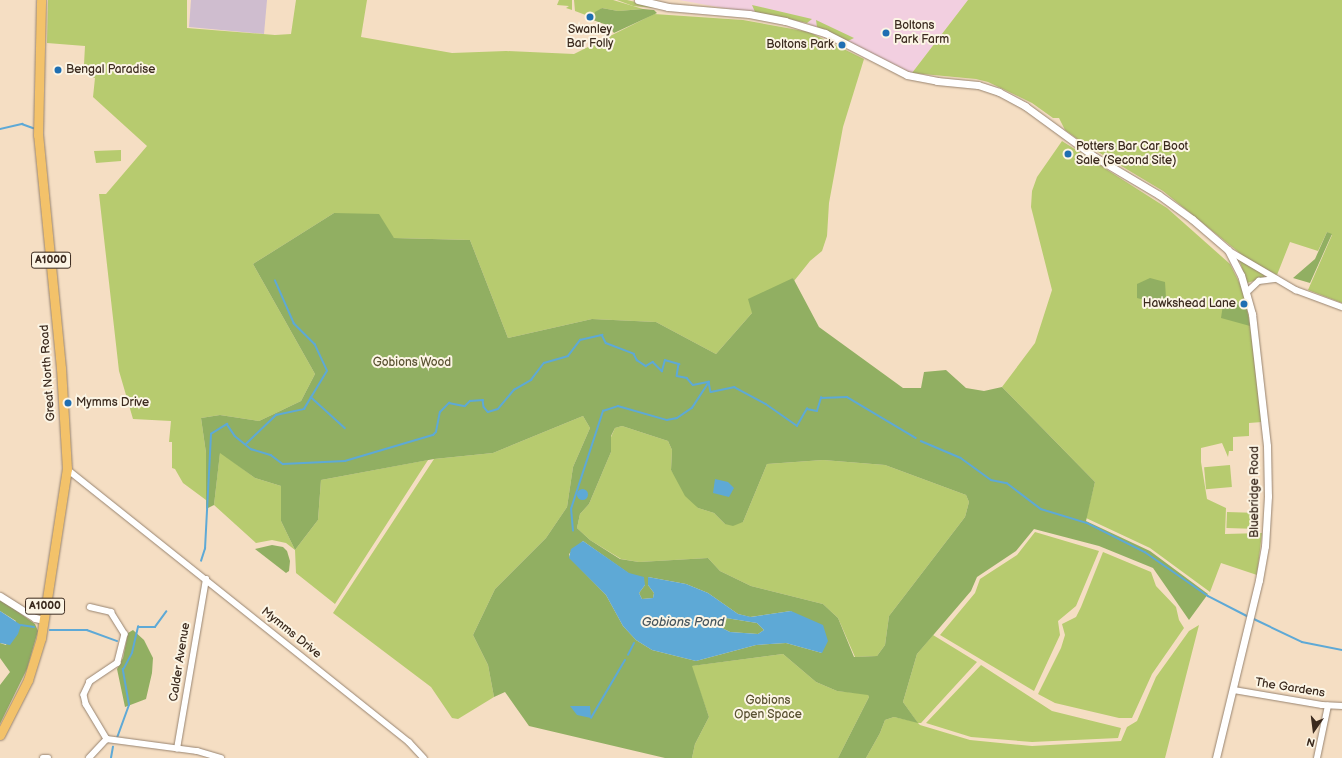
<!DOCTYPE html>
<style>
body{margin:0}
#map{position:relative;width:1342px;height:758px;overflow:hidden;background:#f5dec3;font-family:"Balsamiq Sans",sans-serif}
div>[style]{position:absolute}
.built>*{inset:0;background:#f2cfe0}
.industrial>*{inset:0;background:#cfbdcf}
.green>*{inset:0;background:#b7cb6f;transform-origin:0 0}
.forest>*{inset:0;background:#91af62}
.water>*{inset:0;background:#5ea9d6}
.round{border-radius:50%}
.stream>*{height:1.5px;margin:-0.75px;padding:0 0.75px;transform-origin:0.75px;border-radius:0.75px;background:#5ea9d6}
.roads{filter:drop-shadow(0 0 1px #988470) drop-shadow(0 0 1px #988470)}
.minor>*{height:5.5px;margin:-2.75px;padding:0 2.75px;transform-origin:2.75px;border-radius:2.75px;background:#fff}
.tertiary>*{height:7px;margin:-3.5px;padding:0 3.5px;transform-origin:3.5px;border-radius:3.5px;background:#fff}
.primary>*{height:9px;margin:-4.5px;padding:0 4.5px;transform-origin:4.5px;border-radius:4.5px;background:#f3c26a}
.dots>*{width:11px;height:11px;translate:-50% -50%;box-sizing:border-box;border:2px solid #fcf5e5;border-radius:50%}
span{translate:-50% -50%;white-space:nowrap;text-align:center;line-height:1.15;-webkit-text-stroke:4px #fcf5e5;paint-order:stroke}
.shield-label span{padding:1px 3px;background:#fcf5e5;border:1px solid;border-radius:3px;-webkit-text-stroke-width:0}
.shield-label{font-size:11px;color:#3b2a1e;font-weight:700}
.poi-label{font-size:12px;color:#3b2a1e}
.left{translate:0 -50%;text-align:left}
.right{translate:-100% -50%;text-align:right}
.park-label{font-size:12px;color:#5a5232}
.street-label{font-size:12px;color:#3b2a1e}
.water-label{font-size:13px;color:#47565e;font-style:italic}
.north{position:absolute;left:1294px;top:710px;width:40px;height:40px;-webkit-text-stroke:3px #fcf5e5;paint-order:stroke;rotate:194deg;font-size:11px;font-weight:700;line-height:16px;text-align:center;color:#3b2a1e}
.north::after{content:'';display:block;margin:auto;width:14px;height:18px;background:#3b2a1e;clip-path:polygon(50% 0,100% 100%,50% 72%,0 100%)}
</style>
<div id="map">
<div class="built">
<i style="clip-path:polygon(679px 0,968px 0,912px 73px,807px 23px)"></i>
</div>
<div class="industrial">
<i style="clip-path:polygon(191px 0,267px 0,264px 34px,189px 27px)"></i>
</div>
<div class="green">
<i style="clip-path:polygon(48px 0,187px 0,187px 28px,275px 35px,291px 34px,296px 0,367px 0,361px 37px,452px 53px,506px 51px,574px 54px,654px 14px,743px 20px,809px 32px,864px 59px,843px 127px,829px 203px,827px 236px,822px 251px,810px 261px,794px 281px,793px 278px,752px 313px,716px 354px,656px 322px,592px 319px,508px 338px,470px 240px,394px 238px,334px 213px,253px 264px,315px 374px,301px 401px,259px 421px,220px 415px,201px 418px,206px 453px,206px 500px,183px 483px,175px 469px,172px 468px,172px 442px,169px 442px,171px 421px,133px 419px,119px 371px,99px 194px,106px 194px,147px 146px,93px 97px,95px 78px,87px 75px,84px 64px,85px 46px,47px 43px)"></i>
<i style="clip-path:polygon(559px 0,572px 0,572px 10px,566px 8px,569px 6px,557px 5px)"></i>
<i style="clip-path:polygon(574px 0,613px 0,643px 9px,618px 11px,602px 8px,591px 17px,575px 11px)"></i>
<i style="clip-path:polygon(617px 0,627px 0,665px 9px,633px 6px)"></i>
<i style="clip-path:polygon(968px 0,1342px 0,1342px 303px,1308px 290px,1332px 235px,1327px 232px,1318px 251px,1290px 242px,1277px 275px,1247px 259px,1163px 191px,1083px 143px,1065px 130px,1059px 118px,1053px 118px,1032px 103px,988px 82px,976px 79px,912px 73px)"></i>
<i style="clip-path:polygon(752px 5px,812px 19px,807px 23px,755px 12px)"></i>
<i style="clip-path:polygon(816px 20px,854px 38px,848px 41px,817px 27px)"></i>
<i style="clip-path:polygon(1062px 141px,1167px 208px,1230px 264px,1243px 290px,1249px 317px,1262px 422px,1249px 423px,1249px 436px,1233px 437px,1233px 451px,1229px 451px,1228px 457px,1222px 443px,1201px 448px,1201px 462px,1207px 499px,1226px 508px,1225px 534px,1262px 533px,1257px 575px,1221px 563px,1210px 592px,1150px 548px,1086px 518px,1095px 482px,1002px 387px,1035px 343px,1052px 290px,1031px 207px,1032px 191px,1037px 177px)"></i>
<i style="clip-path:polygon(121px 150px,121px 161px,96px 163px,94px 151px)"></i>
<i style="clip-path:polygon(1239px 259px,1264px 275px,1264px 278px,1247px 283px)"></i>
<i style="clip-path:polygon(583px 416px,590px 428px,573px 467px,567px 507px,546px 538px,495px 589px,473px 635px,488px 665px,494px 697px,458px 719px,452px 718px,431px 687px,333px 613px,434px 459px,493px 453px)"></i>
<i style="clip-path:polygon(622px 426px,668px 441px,672px 450px,671px 470px,698px 508px,714px 513px,725px 524px,743px 522px,767px 464px,823px 460px,885px 465px,966px 495px,969px 502px,965px 517px,889px 616px,885px 645px,877px 656px,855px 657px,838px 618px,823px 604px,751px 586px,720px 571px,708px 558px,639px 562px,621px 559px,590px 540px,577px 528px,580px 514px,589px 504px,611px 452px,611px 437px,615px 428px)"></i>
<i style="clip-path:polygon(220px 452px,255px 478px,281px 486px,281px 521px,295px 550px,318px 520px,321px 480px,428px 460px,335px 604px,296px 573px,295px 550px,286px 543px,272px 540px,256px 543px,214px 505px)"></i>
<i style="left:1230px;top:465px;width:22px;height:26px;rotate:85deg"></i>
<i style="left:1227px;top:512px;width:32px;height:16px;rotate:2deg"></i>
<i style="clip-path:polygon(1035px 532px,1099px 551px,1076px 606px,1058px 621px,1060px 635px,1034px 691px,940px 635px,975px 593px,980px 579px,1017px 555px)"></i>
<i style="clip-path:polygon(1103px 552px,1151px 572px,1156px 586px,1176px 607px,1179px 620px,1184px 628px,1152px 674px,1132px 718px,1119px 718px,1055px 703px,1038px 694px,1061px 648px,1065px 635px,1062px 624px,1076px 617px,1081px 607px)"></i>
<i style="clip-path:polygon(1199px 625px,1165px 758px,866px 758px,880px 733px,885px 720px,894px 717px,917px 722px,903px 702px,917px 654px,933px 635px,977px 662px,921px 723px,918px 723px,920px 725px,970px 740px,1032px 746px,1121px 741px,1127px 727px,1137px 721px,1156px 677px,1189px 631px)"></i>
<i style="clip-path:polygon(783px 654px,816px 682px,837px 691px,868px 694px,869px 697px,838px 758px,692px 758px,695px 744px,709px 717px,691px 666px)"></i>
<i style="clip-path:polygon(981px 665px,1052px 711px,1121px 728px,1118px 738px,1032px 742px,971px 737px,926px 723px)"></i>
</div>
<div class="forest">
<i style="clip-path:polygon(602px 8px,618px 11px,643px 9px,654px 10px,657px 13px,614px 33px,607px 25px,593px 20px,595px 12px)"></i>
<i style="clip-path:polygon(evenodd,334px 213px,379px 214px,394px 238px,470px 240px,508px 338px,592px 319px,656px 322px,716px 354px,752px 313px,748px 299px,793px 278px,819px 327px,903px 388px,921px 388px,924px 372px,946px 370px,966px 388px,984px 391px,1002px 387px,1095px 482px,1086px 521px,1150px 551px,1208px 594px,1189px 620px,1153px 568px,1099px 546px,1034px 529px,1016px 551px,977px 577px,971px 591px,917px 654px,903px 702px,918px 723px,894px 717px,885px 720px,880px 733px,866px 758px,838px 758px,869px 697px,868px 695px,837px 691px,816px 682px,783px 654px,692px 666px,709px 717px,695px 744px,692px 758px,665px 758px,529px 726px,505px 692px,494px 697px,488px 665px,473px 635px,495px 589px,546px 538px,567px 507px,573px 467px,590px 428px,583px 416px,493px 453px,434px 459px,321px 480px,318px 520px,295px 550px,281px 521px,281px 486px,255px 478px,220px 453px,214px 505px,206px 509px,206px 453px,201px 418px,220px 415px,259px 421px,301px 401px,315px 374px,253px 264px,334px 213px,622px 426px,668px 441px,672px 450px,671px 470px,685px 496px,698px 508px,714px 513px,725px 524px,733px 526px,743px 522px,767px 464px,823px 460px,885px 465px,966px 495px,969px 502px,965px 517px,889px 616px,885px 645px,877px 656px,854px 657px,838px 618px,823px 604px,751px 586px,720px 571px,708px 558px,639px 562px,620px 559px,590px 540px,577px 528px,580px 514px,589px 504px,611px 452px,611px 436px,615px 428px,622px 426px,334px 213px,583px 541px,645px 585px,639px 593px,642px 599px,653px 598px,654px 593px,648px 585px,648px 577px,686px 584px,708px 593px,738px 614px,750px 617px,791px 611px,822px 653px,786px 643px,756px 645px,696px 661px,652px 650px,636px 640px,623px 626px,606px 595px,570px 558px,569px 554px,583px 541px)"></i>
<i style="clip-path:polygon(1327px 232px,1332px 234px,1310px 283px,1293px 278px,1315px 259px)"></i>
<i style="clip-path:polygon(1150px 278px,1165px 282px,1166px 298px,1163px 305px,1137px 298px,1137px 284px)"></i>
<i style="clip-path:polygon(1245px 301px,1250px 326px,1221px 318px,1223px 305px)"></i>
<i style="clip-path:polygon(272px 545px,283px 547px,287px 551px,290px 561px,289px 571px,286px 573px,255px 549px)"></i>
<i style="clip-path:polygon(0 599px,35px 624px,38px 631px,27px 669px,0 724px,0 685px,10px 672px,0 658px,0 643px,6px 645px,16px 621px,0 611px)"></i>
<i style="clip-path:polygon(726px 618px,757px 623px,764px 630px,758px 634px,730px 632px,722px 628px,719px 621px)"></i>
<i style="clip-path:polygon(133px 630px,144px 640px,153px 658px,152px 673px,146px 699px,125px 707px,117px 669px,123px 658px,128px 633px)"></i>
</div>
<div class="water">
<i style="clip-path:polygon(715px 479px,728px 482px,734px 488px,729px 497px,713px 493px)"></i>
<i class="round" style="left:576.5px;top:488.5px;width:11px;height:11px"></i>
<i style="clip-path:polygon(evenodd,583px 541px,629px 573px,644px 577px,645px 585px,639px 593px,642px 599px,653px 598px,654px 593px,648px 585px,648px 577px,686px 584px,708px 593px,738px 614px,751px 617px,791px 611px,823px 625px,828px 641px,822px 653px,786px 643px,756px 645px,696px 661px,652px 650px,636px 640px,623px 626px,606px 595px,569px 558px,571px 549px,583px 541px,726px 618px,757px 623px,764px 630px,758px 634px,730px 632px,722px 628px,719px 621px,726px 618px)"></i>
<i style="clip-path:polygon(0 611px,21px 625px,18px 634px,10px 645px,0 643px)"></i>
<i style="clip-path:polygon(570px 706px,590px 706px,591px 718px,577px 715px)"></i>
</div>
<div class="stream">
<i style="left:0;top:129px;width:23px;rotate:-13deg"></i>
<i style="left:22px;top:124px;width:12px;rotate:20deg"></i>
<i style="left:311px;top:397px;width:46px;rotate:42.4deg"></i>
<i style="left:921px;top:441px;width:43px;rotate:23deg"></i>
<i style="left:961px;top:458px;width:37px;rotate:36deg"></i>
<i style="left:991px;top:480px;width:16px;rotate:11deg"></i>
<i style="left:1007px;top:483px;width:43px;rotate:37.4deg"></i>
<i style="left:1041px;top:509px;width:48px;rotate:16.9deg"></i>
<i style="left:1087px;top:523px;width:65px;rotate:26.6deg"></i>
<i style="left:1145px;top:552px;width:77px;rotate:34.9deg"></i>
<i style="left:1208px;top:596px;width:44px;rotate:27.1deg"></i>
<i style="left:246px;top:444px;width:42px;rotate:-44deg"></i>
<i style="left:276px;top:415px;width:29px;rotate:-12deg"></i>
<i style="left:304px;top:409px;width:44px;rotate:-58.8deg"></i>
<i style="left:327px;top:371px;width:29px;rotate:-115deg"></i>
<i style="left:315px;top:345px;width:30px;rotate:-135deg"></i>
<i style="left:294px;top:324px;width:47px;rotate:-113.8deg"></i>
<i style="left:573px;top:531px;width:22px;rotate:-95deg"></i>
<i style="left:571px;top:509px;width:103px;rotate:-71.9deg"></i>
<i style="left:603px;top:411px;width:16px;rotate:-18deg"></i>
<i style="left:618px;top:406px;width:51px;rotate:15.9deg"></i>
<i style="left:667px;top:420px;width:10px;rotate:-11deg"></i>
<i style="left:677px;top:418px;width:18px;rotate:-34deg"></i>
<i style="left:692px;top:408px;width:31px;rotate:-57deg"></i>
<i style="left:201px;top:561px;width:13px;rotate:-72deg"></i>
<i style="left:205px;top:549px;width:115px;rotate:-87deg"></i>
<i style="left:211px;top:434px;width:19px;rotate:-32deg"></i>
<i style="left:227px;top:424px;width:14px;rotate:56deg"></i>
<i style="left:235px;top:436px;width:21px;rotate:39deg"></i>
<i style="left:251px;top:449px;width:21px;rotate:17deg"></i>
<i style="left:271px;top:455px;width:15px;rotate:37deg"></i>
<i style="left:283px;top:464px;width:62px;rotate:-2.8deg"></i>
<i style="left:345px;top:461px;width:92px;rotate:-16.5deg"></i>
<i style="left:433px;top:435px;width:4px;rotate:-45deg"></i>
<i style="left:436px;top:432px;width:20px;rotate:-79deg"></i>
<i style="left:440px;top:412px;width:13px;rotate:-45deg"></i>
<i style="left:449px;top:403px;width:16px;rotate:11deg"></i>
<i style="left:465px;top:406px;width:7px;rotate:-45deg"></i>
<i style="left:470px;top:401px;width:13px;rotate:-4deg"></i>
<i style="left:483px;top:400px;width:7px;rotate:82deg"></i>
<i style="left:484px;top:407px;width:6px;rotate:51deg"></i>
<i style="left:488px;top:412px;width:10px;rotate:-17deg"></i>
<i style="left:498px;top:409px;width:25px;rotate:-50deg"></i>
<i style="left:514px;top:390px;width:20px;rotate:-30deg"></i>
<i style="left:531px;top:380px;width:21px;rotate:-53deg"></i>
<i style="left:544px;top:363px;width:25px;rotate:-16deg"></i>
<i style="left:568px;top:356px;width:20px;rotate:-53deg"></i>
<i style="left:580px;top:340px;width:23px;rotate:-13deg"></i>
<i style="left:602px;top:335px;width:9px;rotate:63deg"></i>
<i style="left:606px;top:343px;width:30px;rotate:21deg"></i>
<i style="left:634px;top:354px;width:7px;rotate:63deg"></i>
<i style="left:637px;top:360px;width:11px;rotate:34deg"></i>
<i style="left:646px;top:366px;width:8px;rotate:-30deg"></i>
<i style="left:653px;top:362px;width:13px;rotate:45deg"></i>
<i style="left:662px;top:371px;width:11px;rotate:-75deg"></i>
<i style="left:665px;top:360px;width:15px;rotate:16deg"></i>
<i style="left:679px;top:364px;width:12px;rotate:99deg"></i>
<i style="left:677px;top:376px;width:10px;rotate:11deg"></i>
<i style="left:687px;top:378px;width:9px;rotate:49deg"></i>
<i style="left:693px;top:385px;width:16px;rotate:-11deg"></i>
<i style="left:709px;top:382px;width:10px;rotate:79deg"></i>
<i style="left:711px;top:392px;width:24px;rotate:-12deg"></i>
<i style="left:734px;top:387px;width:36px;rotate:28deg"></i>
<i style="left:766px;top:404px;width:38px;rotate:35deg"></i>
<i style="left:797px;top:426px;width:20px;rotate:-60deg"></i>
<i style="left:807px;top:409px;width:10px;rotate:11deg"></i>
<i style="left:817px;top:411px;width:14px;rotate:-73deg"></i>
<i style="left:821px;top:398px;width:26px;rotate:-2deg"></i>
<i style="left:847px;top:397px;width:80px;rotate:30.7deg"></i>
<i style="left:1252px;top:618px;width:55px;rotate:25.6deg"></i>
<i style="left:1302px;top:642px;width:41px;rotate:11.3deg"></i>
<i style="left:21px;top:625px;width:13px;rotate:9deg"></i>
<i style="left:50px;top:630px;width:37px"></i>
<i style="left:87px;top:630px;width:32px;rotate:20deg"></i>
<i style="left:628px;top:655px;width:13px;rotate:-63deg"></i>
<i style="left:591px;top:718px;width:67px;rotate:-59.6deg"></i>
<i style="left:117px;top:738px;width:35px;rotate:-70deg"></i>
<i style="left:129px;top:705px;width:36px;rotate:-100deg"></i>
<i style="left:123px;top:670px;width:19px;rotate:-62deg"></i>
<i style="left:132px;top:653px;width:27px;rotate:-77deg"></i>
<i style="left:138px;top:627px;width:17px"></i>
<i style="left:155px;top:627px;width:19px;rotate:-54deg"></i>
<i style="left:111px;top:758px;width:11px;rotate:-80deg"></i>
</div>
<div class="roads">
<div class="minor">
<i style="left:1228px;top:250px;width:79px;rotate:30.5deg"></i>
<i style="left:1296px;top:290px;width:49px;rotate:20.3deg"></i>
<i style="left:1247px;top:292px;width:16px;rotate:-43deg"></i>
<i style="left:1259px;top:281px;width:17px;rotate:-7deg"></i>
<i style="left:67px;top:469px;width:438px;rotate:38.6deg"></i>
<i style="left:409px;top:742px;width:22px;rotate:47deg"></i>
<i style="left:90px;top:607px;width:22px;rotate:13deg"></i>
<i style="left:111px;top:612px;width:26px;rotate:58deg"></i>
<i style="left:125px;top:634px;width:30px;rotate:104deg"></i>
<i style="left:118px;top:663px;width:34px;rotate:146deg"></i>
<i style="left:90px;top:682px;width:14px;rotate:115deg"></i>
<i style="left:84px;top:695px;width:9px;rotate:77deg"></i>
<i style="left:86px;top:704px;width:41px;rotate:59deg"></i>
<i style="left:1234px;top:690px;width:89px;rotate:9.7deg"></i>
<i style="left:1322px;top:705px;width:20px;rotate:3deg"></i>
<i style="left:107px;top:739px;width:91px;rotate:7.6deg"></i>
<i style="left:197px;top:751px;width:25px;rotate:16deg"></i>
<i style="left:177px;top:749px;width:172px;rotate:-80.3deg"></i>
<i style="left:43px;top:758px;width:5px"></i>
<i style="left:89px;top:758px;width:26px;rotate:-47deg"></i>
<i style="left:1317px;top:758px;width:53px;rotate:-78.1deg"></i>
</div>
<div class="tertiary">
<i style="left:638px;top:0;width:31px;rotate:13deg"></i>
<i style="left:668px;top:7px;width:81px;rotate:4.9deg"></i>
<i style="left:749px;top:14px;width:37px;rotate:11deg"></i>
<i style="left:785px;top:21px;width:42px;rotate:16.7deg"></i>
<i style="left:825px;top:33px;width:92px;rotate:27.1deg"></i>
<i style="left:907px;top:75px;width:31px;rotate:11deg"></i>
<i style="left:937px;top:81px;width:41px;rotate:5.6deg"></i>
<i style="left:978px;top:85px;width:22px;rotate:18deg"></i>
<i style="left:999px;top:92px;width:30px;rotate:28deg"></i>
<i style="left:1025px;top:106px;width:87px;rotate:36.1deg"></i>
<i style="left:1095px;top:157px;width:74px;rotate:30.7deg"></i>
<i style="left:1159px;top:195px;width:41px;rotate:36deg"></i>
<i style="left:1192px;top:219px;width:48px;rotate:40.7deg"></i>
<i style="left:1228px;top:250px;width:28px;rotate:63deg"></i>
<i style="left:1241px;top:275px;width:41px;rotate:74.2deg"></i>
<i style="left:1252px;top:314px;width:133px;rotate:83.5deg"></i>
<i style="left:1267px;top:446px;width:50px;rotate:88.9deg"></i>
<i style="left:1268px;top:496px;width:50px;rotate:93.4deg"></i>
<i style="left:1265px;top:546px;width:35px;rotate:100deg"></i>
<i style="left:1259px;top:580px;width:183px;rotate:103.6deg"></i>
<i style="left:0;top:596px;width:41px;rotate:32.2deg"></i>
<i style="left:35px;top:618px;width:9px;rotate:13deg"></i>
</div>
<div class="primary">
<i style="left:0;top:735px;width:62px;rotate:-63deg"></i>
<i style="left:28px;top:680px;width:44px;rotate:-72.8deg"></i>
<i style="left:41px;top:638px;width:171px;rotate:-81.3deg"></i>
<i style="left:67px;top:469px;width:101px;rotate:-93.4deg"></i>
<i style="left:61px;top:368px;width:234px;rotate:-95.6deg"></i>
<i style="left:38px;top:135px;width:135px;rotate:-88.7deg"></i>
</div>
</div>
<div class="dots">
<i style="left:590px;top:17px;background:#1f6fb2"></i>
<i style="left:886px;top:33px;background:#1f6fb2"></i>
<i style="left:842px;top:45px;background:#1f6fb2"></i>
<i style="left:58px;top:70px;background:#1f6fb2"></i>
<i style="left:1068px;top:154px;background:#1f6fb2"></i>
<i style="left:1244px;top:304px;background:#1f6fb2"></i>
<i style="left:68px;top:403px;background:#1f6fb2"></i>
</div>
<div class="shield-label">
<span style="left:51px;top:260px">A1000</span>
<span style="left:45px;top:606px">A1000</span>
</div>
<div class="poi-label">
<span class="left" style="left:894px;top:33px">Boltons<br>Park Farm</span>
<span style="left:590px;top:37px">Swanley<br>Bar Folly</span>
<span class="right" style="left:834px;top:45px">Boltons Park</span>
<span class="left" style="left:66px;top:70px">Bengal Paradise</span>
<span class="left" style="left:1076px;top:154px">Potters Bar Car Boot<br>Sale (Second Site)</span>
<span class="right" style="left:1236px;top:304px">Hawkshead Lane</span>
<span class="left" style="left:76px;top:403px">Mymms Drive</span>
</div>
<div class="park-label">
<span style="left:412px;top:363px">Gobions Wood</span>
<span style="left:768px;top:708px">Gobions<br>Open Space</span>
</div>
<div class="street-label">
<span style="left:48px;top:373px;rotate:-94deg">Great North Road</span>
<span style="left:1255px;top:492px;rotate:-90deg">Bluebridge Road</span>
<span style="left:291px;top:633px;rotate:39deg">Mymms Drive</span>
<span style="left:180px;top:662px;rotate:-81deg">Calder Avenue</span>
<span style="left:1290px;top:688px;rotate:9deg">The Gardens</span>
</div>
<div class="water-label">
<span style="left:683px;top:622px">Gobions Pond</span>
</div>
<div class="north">N</div>
</div>
